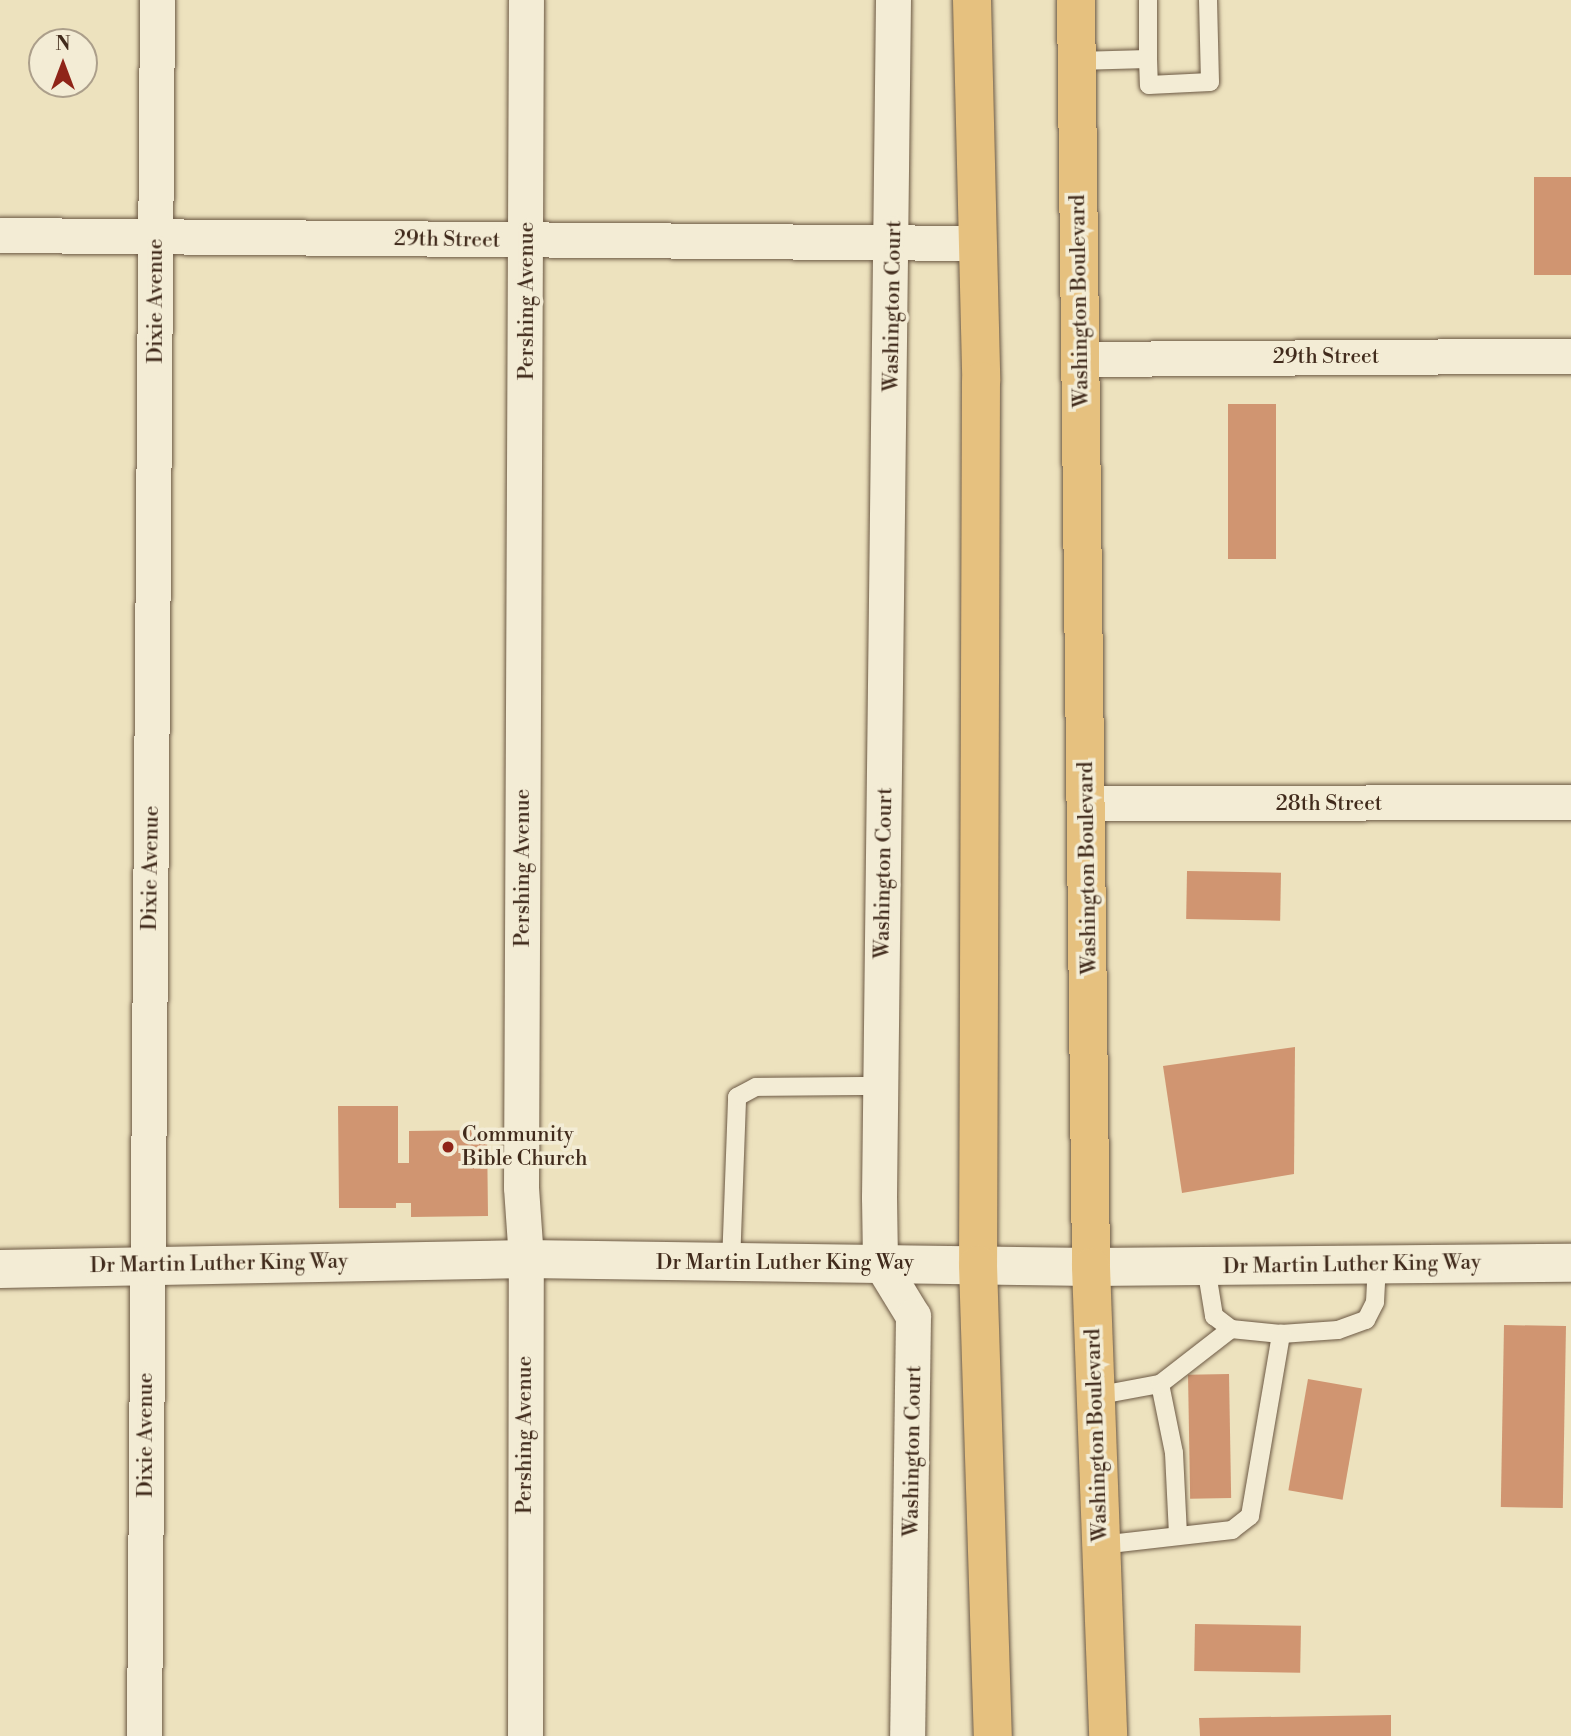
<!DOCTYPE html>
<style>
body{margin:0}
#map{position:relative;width:1571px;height:1736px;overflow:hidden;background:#ede2be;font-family:"Libre Bodoni",serif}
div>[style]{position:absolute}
.building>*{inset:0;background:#d09571;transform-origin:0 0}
.roads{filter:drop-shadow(0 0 2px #6c5944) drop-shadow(0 0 2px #6c5944)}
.service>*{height:18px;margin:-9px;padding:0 9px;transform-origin:9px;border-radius:9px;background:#f3ecd5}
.minor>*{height:35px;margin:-17.5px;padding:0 17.5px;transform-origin:17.5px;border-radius:17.5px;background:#f3ecd5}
.tertiary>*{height:38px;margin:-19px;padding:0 19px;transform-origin:19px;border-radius:19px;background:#f3ecd5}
.primary>*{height:38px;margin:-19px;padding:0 19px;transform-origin:19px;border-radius:19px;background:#e6c17f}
.dots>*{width:19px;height:19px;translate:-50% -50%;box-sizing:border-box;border:4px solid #f3ecd5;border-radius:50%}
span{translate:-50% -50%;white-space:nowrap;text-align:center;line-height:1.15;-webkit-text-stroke:7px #f3ecd5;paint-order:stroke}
.street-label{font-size:21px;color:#412b1c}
.poi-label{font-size:21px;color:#412b1c}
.left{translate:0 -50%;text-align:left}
.north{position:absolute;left:28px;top:28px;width:70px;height:70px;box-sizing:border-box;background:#f3ecd5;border:2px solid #ac9f8b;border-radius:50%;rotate:0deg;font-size:19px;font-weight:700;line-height:28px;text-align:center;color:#412b1c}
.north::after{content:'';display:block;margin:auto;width:24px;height:32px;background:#8f2418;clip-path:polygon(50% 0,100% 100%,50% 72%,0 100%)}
</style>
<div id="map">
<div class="building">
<i style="left:1571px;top:177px;width:98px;height:37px;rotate:90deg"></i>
<i style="left:1228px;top:404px;width:48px;height:155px"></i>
<i style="left:1187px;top:871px;width:94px;height:48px;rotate:1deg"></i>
<i style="clip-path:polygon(1295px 1047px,1294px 1174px,1182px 1193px,1163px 1066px)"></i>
<i style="clip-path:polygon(338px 1106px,398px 1106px,398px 1163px,409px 1163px,409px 1131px,487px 1130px,488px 1216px,411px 1217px,411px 1203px,396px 1203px,396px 1208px,339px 1208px)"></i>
<i style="left:1504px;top:1325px;width:62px;height:182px;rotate:1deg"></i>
<i style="left:1229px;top:1374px;width:124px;height:41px;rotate:89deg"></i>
<i style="left:1308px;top:1379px;width:55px;height:113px;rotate:10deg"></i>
<i style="left:1195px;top:1624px;width:106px;height:47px;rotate:1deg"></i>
<i style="clip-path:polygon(1391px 1715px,1391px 1736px,1200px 1736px,1199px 1718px)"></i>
</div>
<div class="roads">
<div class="service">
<i style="left:1148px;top:0;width:59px;rotate:90deg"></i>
<i style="left:1077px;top:61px;width:71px;rotate:-1.6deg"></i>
<i style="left:1148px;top:59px;width:26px;rotate:88deg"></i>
<i style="left:1149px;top:85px;width:61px;rotate:-2.8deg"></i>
<i style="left:1210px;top:82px;width:82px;rotate:-91.4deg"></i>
<i style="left:731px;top:1264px;width:167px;rotate:-87.9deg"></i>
<i style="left:737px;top:1097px;width:21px;rotate:-28deg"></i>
<i style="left:756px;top:1087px;width:124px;rotate:-0.5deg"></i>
<i style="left:1206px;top:1267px;width:50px;rotate:80.7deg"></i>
<i style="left:1214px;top:1316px;width:21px;rotate:37deg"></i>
<i style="left:1231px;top:1329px;width:50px;rotate:5.7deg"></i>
<i style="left:1281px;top:1334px;width:57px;rotate:-4deg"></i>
<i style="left:1338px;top:1330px;width:30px;rotate:-20deg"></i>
<i style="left:1366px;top:1320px;width:20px;rotate:-63deg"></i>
<i style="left:1375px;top:1302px;width:37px;rotate:-87deg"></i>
<i style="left:1160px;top:1384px;width:70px;rotate:78.5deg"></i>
<i style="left:1174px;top:1453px;width:82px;rotate:87.2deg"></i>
<i style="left:1095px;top:1396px;width:66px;rotate:-10.5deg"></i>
<i style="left:1160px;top:1384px;width:90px;rotate:-37.8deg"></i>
<i style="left:1101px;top:1545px;width:132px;rotate:-6.5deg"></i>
<i style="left:1232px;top:1530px;width:23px;rotate:-38deg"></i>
<i style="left:1250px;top:1516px;width:185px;rotate:-80.3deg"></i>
</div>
<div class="minor">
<i style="left:893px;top:0;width:1197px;rotate:90.67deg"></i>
<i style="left:879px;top:1197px;width:65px;rotate:89.1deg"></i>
<i style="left:880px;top:1262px;width:63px;rotate:58.6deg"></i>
<i style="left:913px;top:1316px;width:420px;rotate:90.8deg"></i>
<i style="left:0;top:235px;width:977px;rotate:0.47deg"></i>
<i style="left:1081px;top:359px;width:490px;rotate:-0.4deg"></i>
<i style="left:1087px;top:803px;width:484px;rotate:-0.1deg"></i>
<i style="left:144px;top:1736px;width:1736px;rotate:-89.57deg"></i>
<i style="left:525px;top:1736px;width:477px;rotate:-89.9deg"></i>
<i style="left:526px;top:1259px;width:72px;rotate:-94deg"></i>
<i style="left:521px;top:1187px;width:1187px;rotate:-89.76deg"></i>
</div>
<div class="tertiary">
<i style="left:0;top:1269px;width:526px;rotate:-1.09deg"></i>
<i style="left:526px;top:1259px;width:565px;rotate:0.81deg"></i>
<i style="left:1091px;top:1267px;width:480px;rotate:-0.5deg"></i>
</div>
<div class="primary">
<i style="left:972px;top:0;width:381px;rotate:88.6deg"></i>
<i style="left:981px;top:381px;width:884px;rotate:90.19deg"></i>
<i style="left:978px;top:1265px;width:471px;rotate:88.2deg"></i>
<i style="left:1076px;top:0;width:1267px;rotate:89.32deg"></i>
<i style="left:1091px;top:1267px;width:469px;rotate:87.9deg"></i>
</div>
</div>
<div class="dots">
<i style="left:448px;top:1147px;background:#8f2418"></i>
</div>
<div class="street-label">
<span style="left:447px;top:240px;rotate:1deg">29th Street</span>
<span style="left:156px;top:301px;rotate:-90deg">Dixie Avenue</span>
<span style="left:527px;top:301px;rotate:-90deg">Pershing Avenue</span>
<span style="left:1080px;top:301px;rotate:-91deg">Washington Boulevard</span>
<span style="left:893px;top:306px;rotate:-89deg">Washington Court</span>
<span style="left:1326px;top:357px">29th Street</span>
<span style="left:1329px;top:804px">28th Street</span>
<span style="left:151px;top:868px;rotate:-89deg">Dixie Avenue</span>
<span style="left:523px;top:868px;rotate:-90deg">Pershing Avenue</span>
<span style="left:1088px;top:868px;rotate:-91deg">Washington Boulevard</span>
<span style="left:884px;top:873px;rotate:-89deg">Washington Court</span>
<span style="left:785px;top:1263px">Dr Martin Luther King Way</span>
<span style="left:219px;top:1264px;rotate:-1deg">Dr Martin Luther King Way</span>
<span style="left:1352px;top:1265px;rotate:-1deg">Dr Martin Luther King Way</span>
<span style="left:146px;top:1435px;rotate:-90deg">Dixie Avenue</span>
<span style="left:525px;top:1435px;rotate:-90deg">Pershing Avenue</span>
<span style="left:1097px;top:1435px;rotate:-92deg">Washington Boulevard</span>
<span style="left:913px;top:1451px;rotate:-89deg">Washington Court</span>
</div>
<div class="poi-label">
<span class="left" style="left:462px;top:1147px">Community<br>Bible Church</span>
</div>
<div class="north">N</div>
</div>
